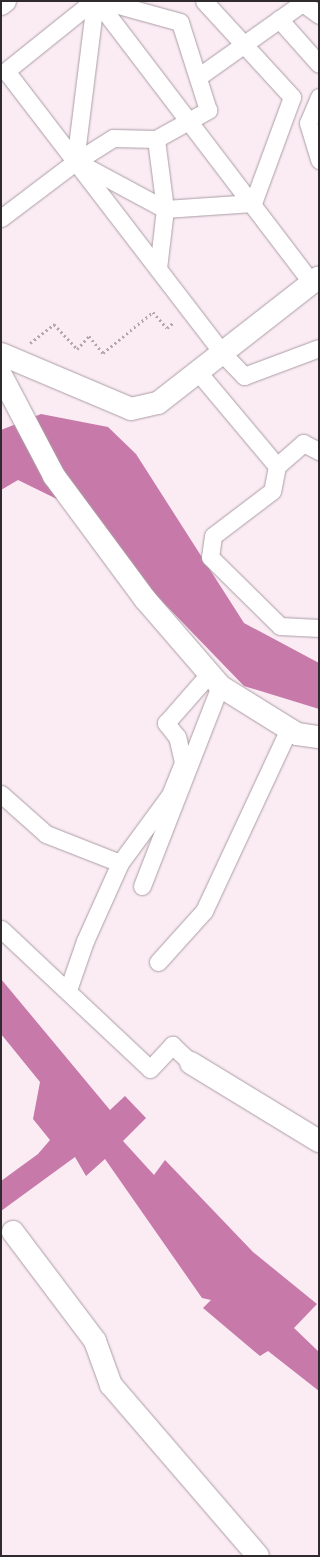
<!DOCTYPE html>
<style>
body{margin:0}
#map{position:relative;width:320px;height:1557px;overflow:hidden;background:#fbecf4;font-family:"Zilla Slab",serif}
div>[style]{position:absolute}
.water>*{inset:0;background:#c779a9}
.path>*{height:2.5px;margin-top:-1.25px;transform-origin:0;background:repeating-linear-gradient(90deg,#b3a7ad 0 2px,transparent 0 5px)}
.roads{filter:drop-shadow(0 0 1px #ab9da4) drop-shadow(0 0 1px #ab9da4)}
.street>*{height:17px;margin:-8.5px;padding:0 8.5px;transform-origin:8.5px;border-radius:8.5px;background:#fff}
.secondary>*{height:22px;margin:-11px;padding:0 11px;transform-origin:11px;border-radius:11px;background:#fff}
span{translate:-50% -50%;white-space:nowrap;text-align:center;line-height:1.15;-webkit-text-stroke:3px #fff;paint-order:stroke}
.frame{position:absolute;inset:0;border:2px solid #2f2a2d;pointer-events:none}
</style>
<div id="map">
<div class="water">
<i style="clip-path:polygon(41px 414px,108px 427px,136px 454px,244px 623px,319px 663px,319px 709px,244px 686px,69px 505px,18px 480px,1px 490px,1px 430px)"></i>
<i style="clip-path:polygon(1px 979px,110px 1110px,125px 1096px,146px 1118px,123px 1141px,154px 1175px,165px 1160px,253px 1252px,317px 1304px,294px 1328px,319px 1352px,319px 1391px,268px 1351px,260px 1356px,203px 1308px,211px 1300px,202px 1298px,105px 1159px,86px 1176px,75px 1157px,1px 1211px,1px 1181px,38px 1154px,50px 1140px,33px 1119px,40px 1082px,1px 1034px)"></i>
</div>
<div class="path">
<i style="left:30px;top:343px;width:31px;rotate:-38deg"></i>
<i style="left:54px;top:324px;width:34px;rotate:47deg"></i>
<i style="left:77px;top:349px;width:18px;rotate:-47deg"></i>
<i style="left:89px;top:336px;width:22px;rotate:51deg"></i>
<i style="left:103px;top:353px;width:65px;rotate:-39.4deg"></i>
<i style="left:153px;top:312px;width:21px;rotate:49deg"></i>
<i style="left:167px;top:328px;width:9px;rotate:-41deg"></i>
</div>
<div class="roads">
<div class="street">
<i style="left:93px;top:1px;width:112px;rotate:141.2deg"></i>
<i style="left:6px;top:71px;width:355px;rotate:52.5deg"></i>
<i style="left:222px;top:353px;width:32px;rotate:46deg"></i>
<i style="left:244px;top:376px;width:80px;rotate:-20.5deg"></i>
<i style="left:97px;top:1px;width:355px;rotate:52.7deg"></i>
<i style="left:300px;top:1px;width:24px;rotate:36deg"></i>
<i style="left:279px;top:19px;width:60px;rotate:48.4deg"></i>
<i style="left:198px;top:77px;width:128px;rotate:-35.4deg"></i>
<i style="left:319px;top:97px;width:28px;rotate:113deg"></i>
<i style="left:308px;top:123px;width:39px;rotate:73deg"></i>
<i style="left:156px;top:139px;width:71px;rotate:82.7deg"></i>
<i style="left:165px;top:209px;width:60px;rotate:96.7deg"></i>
<i style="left:75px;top:162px;width:162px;rotate:-82.9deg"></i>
<i style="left:81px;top:164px;width:95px;rotate:28.2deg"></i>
<i style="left:165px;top:209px;width:88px;rotate:-3.9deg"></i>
<i style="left:253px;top:203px;width:113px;rotate:-69.8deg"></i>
<i style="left:292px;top:97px;width:130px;rotate:-132.5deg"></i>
<i style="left:1px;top:218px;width:93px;rotate:-37.1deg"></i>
<i style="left:75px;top:162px;width:45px;rotate:-32.3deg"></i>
<i style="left:113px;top:138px;width:43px;rotate:1.3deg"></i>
<i style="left:156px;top:139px;width:60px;rotate:-29.1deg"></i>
<i style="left:208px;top:110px;width:92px;rotate:-107.7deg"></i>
<i style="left:180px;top:22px;width:79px;rotate:-164.6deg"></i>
<i style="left:198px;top:372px;width:123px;rotate:50deg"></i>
<i style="left:277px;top:466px;width:25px;rotate:101deg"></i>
<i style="left:272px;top:491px;width:74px;rotate:142.7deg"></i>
<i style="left:213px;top:536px;width:21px;rotate:98deg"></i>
<i style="left:210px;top:557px;width:98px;rotate:44.6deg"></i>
<i style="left:280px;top:626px;width:39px;rotate:3deg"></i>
<i style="left:277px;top:466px;width:35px;rotate:-41deg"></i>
<i style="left:303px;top:443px;width:18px;rotate:27deg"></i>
<i style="left:1px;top:794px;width:60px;rotate:41.6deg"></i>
<i style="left:46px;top:834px;width:79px;rotate:21.4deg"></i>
<i style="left:120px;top:863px;width:84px;rotate:-53.7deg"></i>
<i style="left:170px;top:795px;width:35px;rotate:-68deg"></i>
<i style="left:183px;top:762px;width:26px;rotate:-103deg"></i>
<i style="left:177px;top:737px;width:18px;rotate:-128deg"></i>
<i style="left:166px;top:723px;width:65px;rotate:-48.7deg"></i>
<i style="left:142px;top:886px;width:215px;rotate:-68.7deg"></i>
<i style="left:1px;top:929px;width:204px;rotate:43.2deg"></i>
<i style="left:150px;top:1069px;width:33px;rotate:-47deg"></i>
<i style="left:172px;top:1045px;width:26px;rotate:43deg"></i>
<i style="left:158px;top:962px;width:69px;rotate:-48deg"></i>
<i style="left:204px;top:911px;width:201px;rotate:-65deg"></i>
<i style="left:68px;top:990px;width:52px;rotate:-70.9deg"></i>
<i style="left:85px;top:941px;width:85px;rotate:-65.8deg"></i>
</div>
<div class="secondary">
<i style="left:1px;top:4px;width:5px;rotate:-37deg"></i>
<i style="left:1px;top:354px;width:141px;rotate:22.9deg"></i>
<i style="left:131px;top:409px;width:28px;rotate:-13deg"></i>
<i style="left:158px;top:403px;width:204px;rotate:-38deg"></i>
<i style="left:1px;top:375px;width:114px;rotate:62.3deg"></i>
<i style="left:54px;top:476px;width:153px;rotate:53.5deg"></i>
<i style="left:145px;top:599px;width:115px;rotate:49.2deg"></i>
<i style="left:220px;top:686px;width:91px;rotate:31.9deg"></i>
<i style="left:297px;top:734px;width:22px;rotate:8deg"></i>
<i style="left:191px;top:1063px;width:150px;rotate:31.4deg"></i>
<i style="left:13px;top:1232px;width:136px;rotate:53deg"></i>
<i style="left:95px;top:1341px;width:47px;rotate:70deg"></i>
<i style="left:111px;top:1385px;width:225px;rotate:49.3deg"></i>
</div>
</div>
<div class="frame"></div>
</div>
